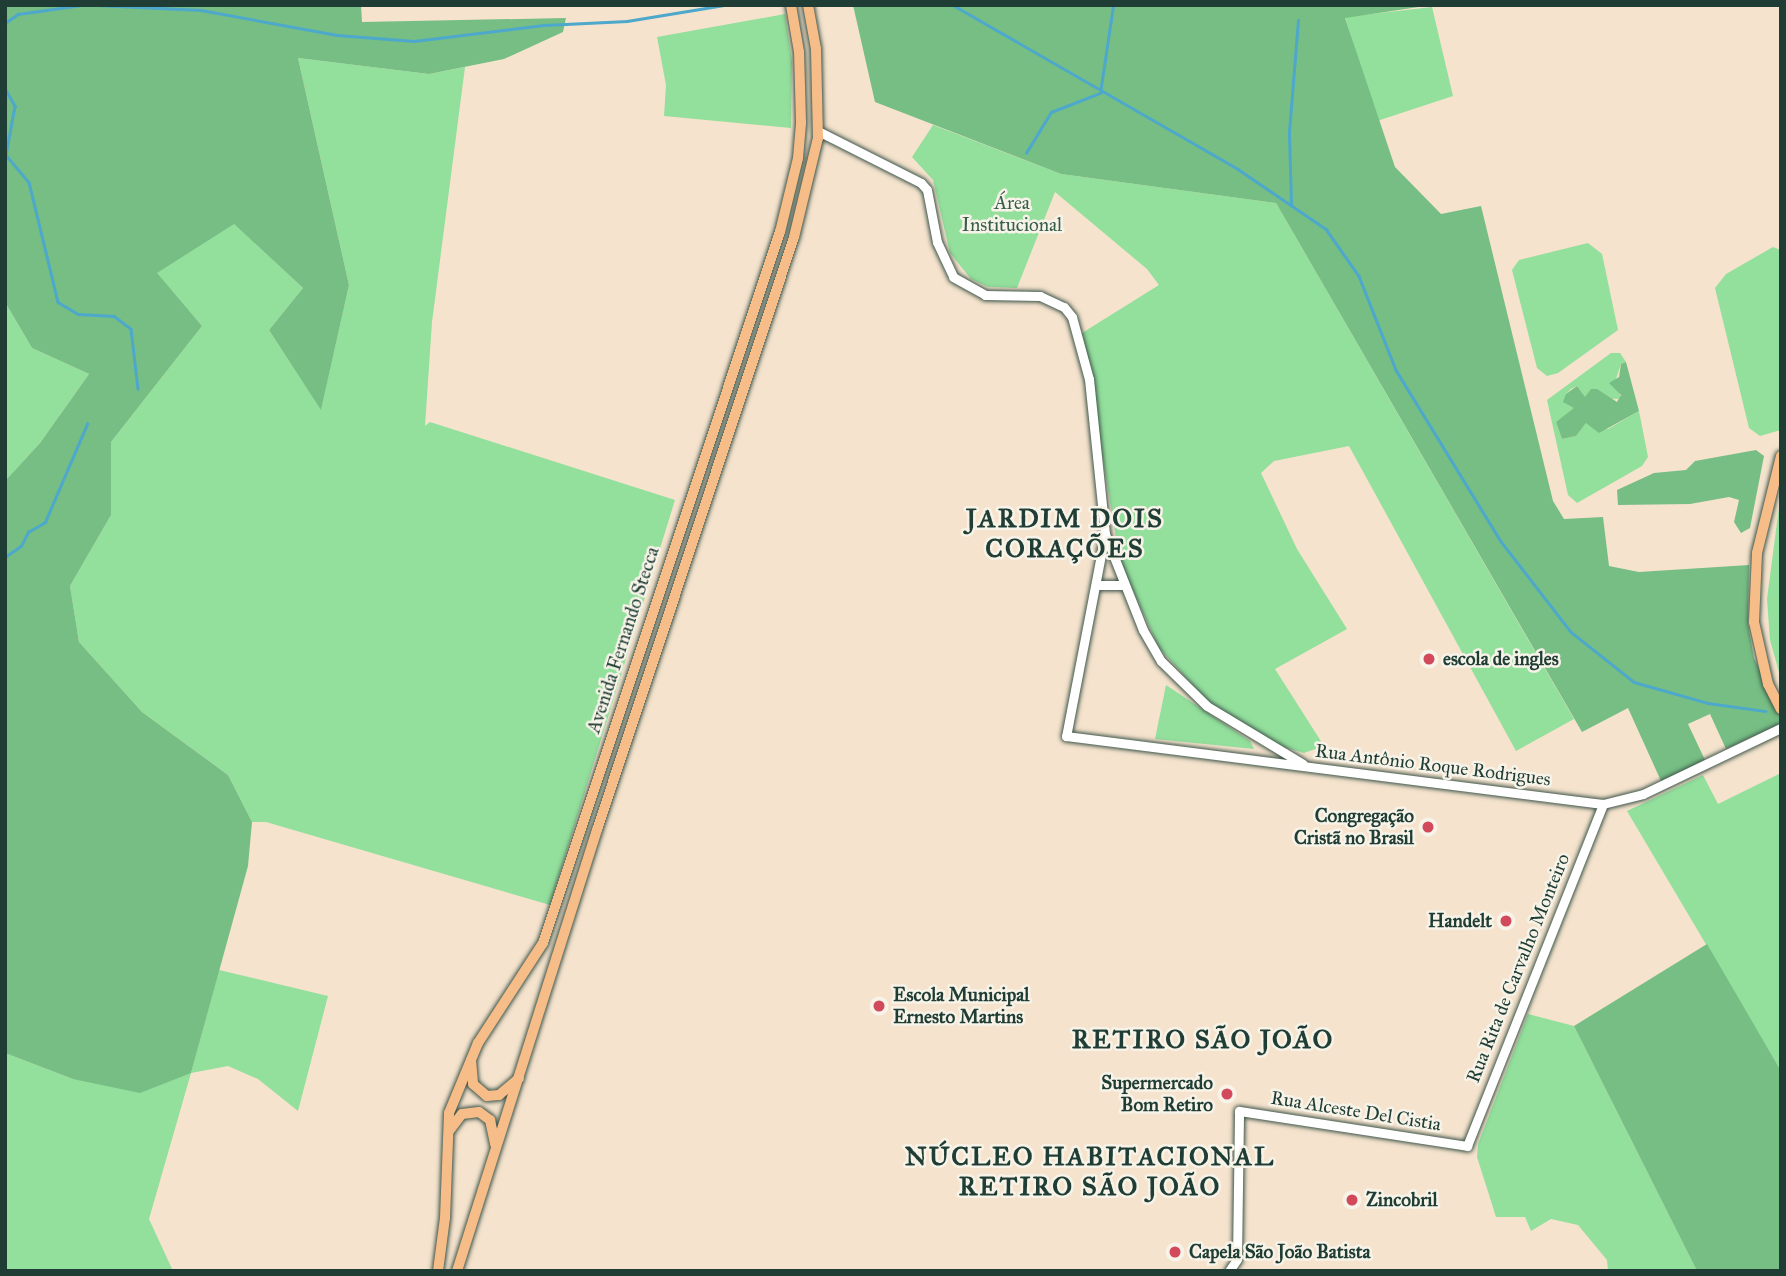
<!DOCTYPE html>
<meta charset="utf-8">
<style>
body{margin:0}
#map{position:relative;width:1786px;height:1276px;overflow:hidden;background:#f5e3cd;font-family:"IM FELL Great Primer",serif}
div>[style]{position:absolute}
.green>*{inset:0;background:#93df9c}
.forest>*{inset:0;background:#76be84}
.stream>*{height:2.5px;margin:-1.25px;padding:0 1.25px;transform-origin:1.25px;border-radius:1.25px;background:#4da8cb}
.roads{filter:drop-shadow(0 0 2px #3f564b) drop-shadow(0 0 2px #3f564b)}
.minor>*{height:9px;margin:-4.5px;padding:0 4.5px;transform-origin:4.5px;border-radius:4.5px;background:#fff}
.major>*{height:10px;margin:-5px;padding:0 5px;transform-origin:5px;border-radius:5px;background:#f7bd88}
.dots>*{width:19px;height:19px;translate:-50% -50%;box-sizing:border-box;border:4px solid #f7f3e8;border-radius:50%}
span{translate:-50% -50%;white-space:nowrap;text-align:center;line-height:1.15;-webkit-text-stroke:5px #f7f3e8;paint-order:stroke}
.park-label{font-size:19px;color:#365d49}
.street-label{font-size:19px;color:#1f3d34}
.poi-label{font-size:19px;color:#1f3d34;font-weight:700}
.left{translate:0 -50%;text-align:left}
.right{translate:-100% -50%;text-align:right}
.district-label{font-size:26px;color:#1f3d34;font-weight:700;letter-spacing:2px}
.frame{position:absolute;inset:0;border:7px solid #1f3d34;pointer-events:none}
</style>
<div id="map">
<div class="green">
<i style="clip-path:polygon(1432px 7px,1453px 96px,1377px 121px,1345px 17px)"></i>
<i style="clip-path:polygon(785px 14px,792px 61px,791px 128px,664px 116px,666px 85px,657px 37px)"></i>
<i style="clip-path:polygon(298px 58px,429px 74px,465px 67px,432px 322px,425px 426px,430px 422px,675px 500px,550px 905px,266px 822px,252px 822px,228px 775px,142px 712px,79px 642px,70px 586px,111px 515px,111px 442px,202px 326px,156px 273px,233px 223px,303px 288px,269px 330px,321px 409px,349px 285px)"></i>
<i style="clip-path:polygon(933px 125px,1061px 174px,1276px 203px,1574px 719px,1516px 751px,1349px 446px,1274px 461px,1261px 473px,1297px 549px,1347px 629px,1275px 669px,1324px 746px,1304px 753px,1276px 745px,1210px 704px,1159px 648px,1120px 562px,1082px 333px,1159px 285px,1147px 269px,1055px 192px,1017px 288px,988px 287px,971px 279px,950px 253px,933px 180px,912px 157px)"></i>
<i style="clip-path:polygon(1588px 243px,1602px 254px,1618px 330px,1558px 373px,1547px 376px,1537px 368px,1512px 270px,1519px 260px)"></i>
<i style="clip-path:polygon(1773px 247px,1781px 250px,1781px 430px,1760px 436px,1749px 428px,1715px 288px,1726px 274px)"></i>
<i style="clip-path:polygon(5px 302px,32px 348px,89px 374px,40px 443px,5px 481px)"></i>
<i style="clip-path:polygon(1611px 353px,1620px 353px,1626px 362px,1621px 364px,1616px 379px,1621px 399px,1585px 398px,1577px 386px,1571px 389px,1566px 394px,1575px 409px,1556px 422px,1562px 439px,1576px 436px,1586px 423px,1608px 429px,1639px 411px,1648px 457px,1642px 466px,1577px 503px,1568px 495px,1547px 400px)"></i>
<i style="clip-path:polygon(1781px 492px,1781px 679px,1770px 640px,1767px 599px)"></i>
<i style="clip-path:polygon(1166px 685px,1250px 741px,1254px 749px,1155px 739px)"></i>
<i style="clip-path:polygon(1781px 773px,1781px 1071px,1627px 811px,1703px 775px,1718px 804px)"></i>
<i style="clip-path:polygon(219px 970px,328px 996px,298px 1111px,258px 1079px,228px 1066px,191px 1073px,149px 1219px,173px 1271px,5px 1271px,5px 1053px,73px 1079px,191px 1073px)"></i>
<i style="clip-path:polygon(1528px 1014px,1574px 1026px,1697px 1271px,1608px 1271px,1607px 1260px,1578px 1225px,1551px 1219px,1531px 1231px,1525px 1217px,1496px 1217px,1477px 1157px,1478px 1144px)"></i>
</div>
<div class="forest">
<i style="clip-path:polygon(5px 5px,361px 5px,362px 22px,566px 18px,563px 32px,504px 59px,429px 74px,298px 58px,349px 285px,321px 410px,269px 330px,303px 288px,234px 224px,157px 273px,202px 326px,111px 442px,111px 515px,70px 586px,79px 642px,142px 712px,228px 775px,252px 822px,248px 866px,191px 1073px,140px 1093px,73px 1079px,5px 1053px,5px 481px,40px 443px,89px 374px,32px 348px,5px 302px)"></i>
<i style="clip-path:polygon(853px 5px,1432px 5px,1345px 18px,1395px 167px,1441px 214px,1481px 206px,1553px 501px,1564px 519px,1603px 517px,1609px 566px,1639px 572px,1749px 565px,1748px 624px,1754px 658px,1781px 715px,1780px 724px,1726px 749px,1710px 714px,1688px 724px,1705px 760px,1661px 781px,1628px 708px,1582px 732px,1276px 203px,1061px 174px,875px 102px)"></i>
<i style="clip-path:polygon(1626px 362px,1639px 411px,1599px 433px,1586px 423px,1576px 436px,1562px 439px,1556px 422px,1574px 408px,1563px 402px,1566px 394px,1577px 386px,1585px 397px,1591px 389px,1597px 389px,1617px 402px,1621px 395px,1609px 383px,1619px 377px,1621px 364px)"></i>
<i style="clip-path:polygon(1756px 450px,1764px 456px,1750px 528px,1741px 533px,1734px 522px,1739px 500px,1729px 497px,1690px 504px,1618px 505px,1617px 490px,1654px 473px,1686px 470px,1695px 461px)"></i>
<i style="clip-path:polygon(1707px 944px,1781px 1071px,1781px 1271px,1697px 1271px,1574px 1026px)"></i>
</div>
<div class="stream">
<i style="left:96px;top:5px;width:105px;rotate:2.7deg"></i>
<i style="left:201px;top:10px;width:138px;rotate:10.4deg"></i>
<i style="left:337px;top:35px;width:77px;rotate:4.5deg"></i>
<i style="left:414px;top:41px;width:132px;rotate:-7deg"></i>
<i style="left:545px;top:25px;width:82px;rotate:-2.8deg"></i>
<i style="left:627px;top:21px;width:98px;rotate:-9.4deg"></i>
<i style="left:953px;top:5px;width:329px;rotate:29.9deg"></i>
<i style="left:1238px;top:169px;width:107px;rotate:34.3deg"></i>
<i style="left:1326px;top:229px;width:57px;rotate:54.9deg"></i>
<i style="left:1359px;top:276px;width:101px;rotate:68.5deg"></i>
<i style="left:1396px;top:370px;width:199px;rotate:58.5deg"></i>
<i style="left:1500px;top:540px;width:116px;rotate:52.3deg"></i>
<i style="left:1571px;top:632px;width:80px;rotate:38.4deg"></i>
<i style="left:1634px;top:682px;width:77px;rotate:15.8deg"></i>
<i style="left:1708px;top:703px;width:58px;rotate:8deg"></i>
<i style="left:5px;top:23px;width:16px;rotate:-35deg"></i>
<i style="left:18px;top:14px;width:64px;rotate:-8.1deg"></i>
<i style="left:5px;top:88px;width:21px;rotate:61deg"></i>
<i style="left:15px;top:106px;width:50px;rotate:100.4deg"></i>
<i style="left:6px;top:155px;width:35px;rotate:50deg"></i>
<i style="left:29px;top:182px;width:123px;rotate:76.4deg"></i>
<i style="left:58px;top:302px;width:23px;rotate:31deg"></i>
<i style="left:78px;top:314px;width:36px;rotate:3deg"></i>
<i style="left:114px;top:316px;width:21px;rotate:37deg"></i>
<i style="left:131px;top:329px;width:60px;rotate:83.3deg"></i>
<i style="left:1026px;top:153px;width:48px;rotate:-58.6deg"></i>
<i style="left:1051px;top:112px;width:53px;rotate:-21.2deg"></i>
<i style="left:1100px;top:93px;width:88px;rotate:-81.5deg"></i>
<i style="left:1291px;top:205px;width:73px;rotate:-91.6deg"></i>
<i style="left:1289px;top:132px;width:112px;rotate:-85.4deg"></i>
<i style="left:5px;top:557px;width:19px;rotate:-35deg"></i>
<i style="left:21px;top:546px;width:16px;rotate:-63deg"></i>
<i style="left:28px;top:532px;width:20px;rotate:-30deg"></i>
<i style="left:45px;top:522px;width:107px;rotate:-66.8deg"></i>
</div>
<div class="roads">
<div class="minor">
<i style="left:818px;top:131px;width:115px;rotate:26.8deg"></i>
<i style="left:921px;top:183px;width:9px;rotate:49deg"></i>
<i style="left:927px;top:190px;width:53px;rotate:79.1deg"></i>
<i style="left:937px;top:242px;width:38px;rotate:65deg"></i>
<i style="left:953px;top:277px;width:37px;rotate:29deg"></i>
<i style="left:985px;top:295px;width:55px;rotate:1deg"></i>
<i style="left:1040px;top:296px;width:26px;rotate:25deg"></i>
<i style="left:1064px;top:307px;width:13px;rotate:51deg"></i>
<i style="left:1072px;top:317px;width:64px;rotate:74.7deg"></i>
<i style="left:1089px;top:379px;width:156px;rotate:84.1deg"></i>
<i style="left:1105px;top:534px;width:103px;rotate:68.4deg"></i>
<i style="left:1143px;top:630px;width:36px;rotate:60deg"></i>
<i style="left:1161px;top:661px;width:64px;rotate:44.4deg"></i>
<i style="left:1207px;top:706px;width:112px;rotate:31.1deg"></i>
<i style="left:1105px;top:534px;width:206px;rotate:100.9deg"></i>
<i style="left:1066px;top:736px;width:541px;rotate:7.22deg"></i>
<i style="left:1603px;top:804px;width:41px;rotate:-14deg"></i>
<i style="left:1643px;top:794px;width:153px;rotate:-25.6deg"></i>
<i style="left:1096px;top:585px;width:27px"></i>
<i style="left:1229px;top:1271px;width:14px;rotate:-56deg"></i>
<i style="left:1237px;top:1259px;width:148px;rotate:-89.2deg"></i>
<i style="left:1239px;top:1111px;width:231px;rotate:8.7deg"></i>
<i style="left:1467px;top:1146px;width:368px;rotate:-68.3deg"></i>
</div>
<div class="major">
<i style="left:1781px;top:456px;width:100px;rotate:103.9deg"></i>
<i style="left:1757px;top:553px;width:69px;rotate:92.5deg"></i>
<i style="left:1754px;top:622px;width:64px;rotate:77.3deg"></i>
<i style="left:1768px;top:684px;width:28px;rotate:63deg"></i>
<i style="left:471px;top:1060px;width:24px;rotate:85deg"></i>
<i style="left:473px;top:1084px;width:18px;rotate:41deg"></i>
<i style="left:487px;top:1096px;width:12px;rotate:-5deg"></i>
<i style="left:499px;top:1095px;width:26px;rotate:-40deg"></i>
<i style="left:449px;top:1131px;width:21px;rotate:-53deg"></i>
<i style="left:462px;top:1114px;width:17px;rotate:-7deg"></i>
<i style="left:479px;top:1112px;width:14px;rotate:36deg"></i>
<i style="left:490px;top:1120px;width:25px;rotate:78deg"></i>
<i style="left:438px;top:1271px;width:53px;rotate:-82.5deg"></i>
<i style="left:445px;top:1218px;width:105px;rotate:-87.8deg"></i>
<i style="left:449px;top:1113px;width:76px;rotate:-67.5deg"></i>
<i style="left:478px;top:1043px;width:119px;rotate:-57deg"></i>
<i style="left:543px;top:943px;width:749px;rotate:-71.57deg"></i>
<i style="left:780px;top:232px;width:76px;rotate:-76.3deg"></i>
<i style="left:798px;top:158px;width:36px;rotate:-85deg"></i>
<i style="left:801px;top:122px;width:70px;rotate:-91.6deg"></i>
<i style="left:799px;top:52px;width:48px;rotate:-99.7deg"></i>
<i style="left:457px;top:1271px;width:463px;rotate:-72.4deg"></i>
<i style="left:597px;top:830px;width:625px;rotate:-71.62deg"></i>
<i style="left:794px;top:237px;width:102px;rotate:-76.4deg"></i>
<i style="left:818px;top:138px;width:89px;rotate:-91.3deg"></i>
<i style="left:816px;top:49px;width:45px;rotate:-100.3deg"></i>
</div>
</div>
<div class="dots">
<i style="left:1429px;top:659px;background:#d1495b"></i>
<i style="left:1428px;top:827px;background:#d1495b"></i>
<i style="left:1506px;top:921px;background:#d1495b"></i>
<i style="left:879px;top:1006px;background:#d1495b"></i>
<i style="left:1227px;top:1094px;background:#d1495b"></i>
<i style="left:1352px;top:1200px;background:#d1495b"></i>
<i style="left:1175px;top:1252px;background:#d1495b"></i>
</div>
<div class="park-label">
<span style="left:1012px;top:214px">Área<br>Institucional</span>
</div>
<div class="street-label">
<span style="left:623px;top:640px;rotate:-72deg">Avenida Fernando Stecca</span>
<span style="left:1433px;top:765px;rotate:7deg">Rua Antônio Roque Rodrigues</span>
<span style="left:1518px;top:968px;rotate:-68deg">Rua Rita de Carvalho Monteiro</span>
<span style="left:1356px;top:1111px;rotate:9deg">Rua Alceste Del Cistia</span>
</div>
<div class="poi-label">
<span class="left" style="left:1443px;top:659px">escola de ingles</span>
<span class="right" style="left:1414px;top:827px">Congregação<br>Cristã no Brasil</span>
<span class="right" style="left:1492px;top:921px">Handelt</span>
<span class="left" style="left:893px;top:1006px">Escola Municipal<br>Ernesto Martins</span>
<span class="right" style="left:1213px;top:1094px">Supermercado<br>Bom Retiro</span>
<span class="left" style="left:1366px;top:1200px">Zincobril</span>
<span class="left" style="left:1189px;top:1252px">Capela São João Batista</span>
</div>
<div class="district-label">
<span style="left:1065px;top:534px">JARDIM DOIS<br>CORAÇÕES</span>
<span style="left:1203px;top:1040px">RETIRO SÃO JOÃO</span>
<span style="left:1090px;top:1172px">NÚCLEO HABITACIONAL<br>RETIRO SÃO JOÃO</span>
</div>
<div class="frame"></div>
</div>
